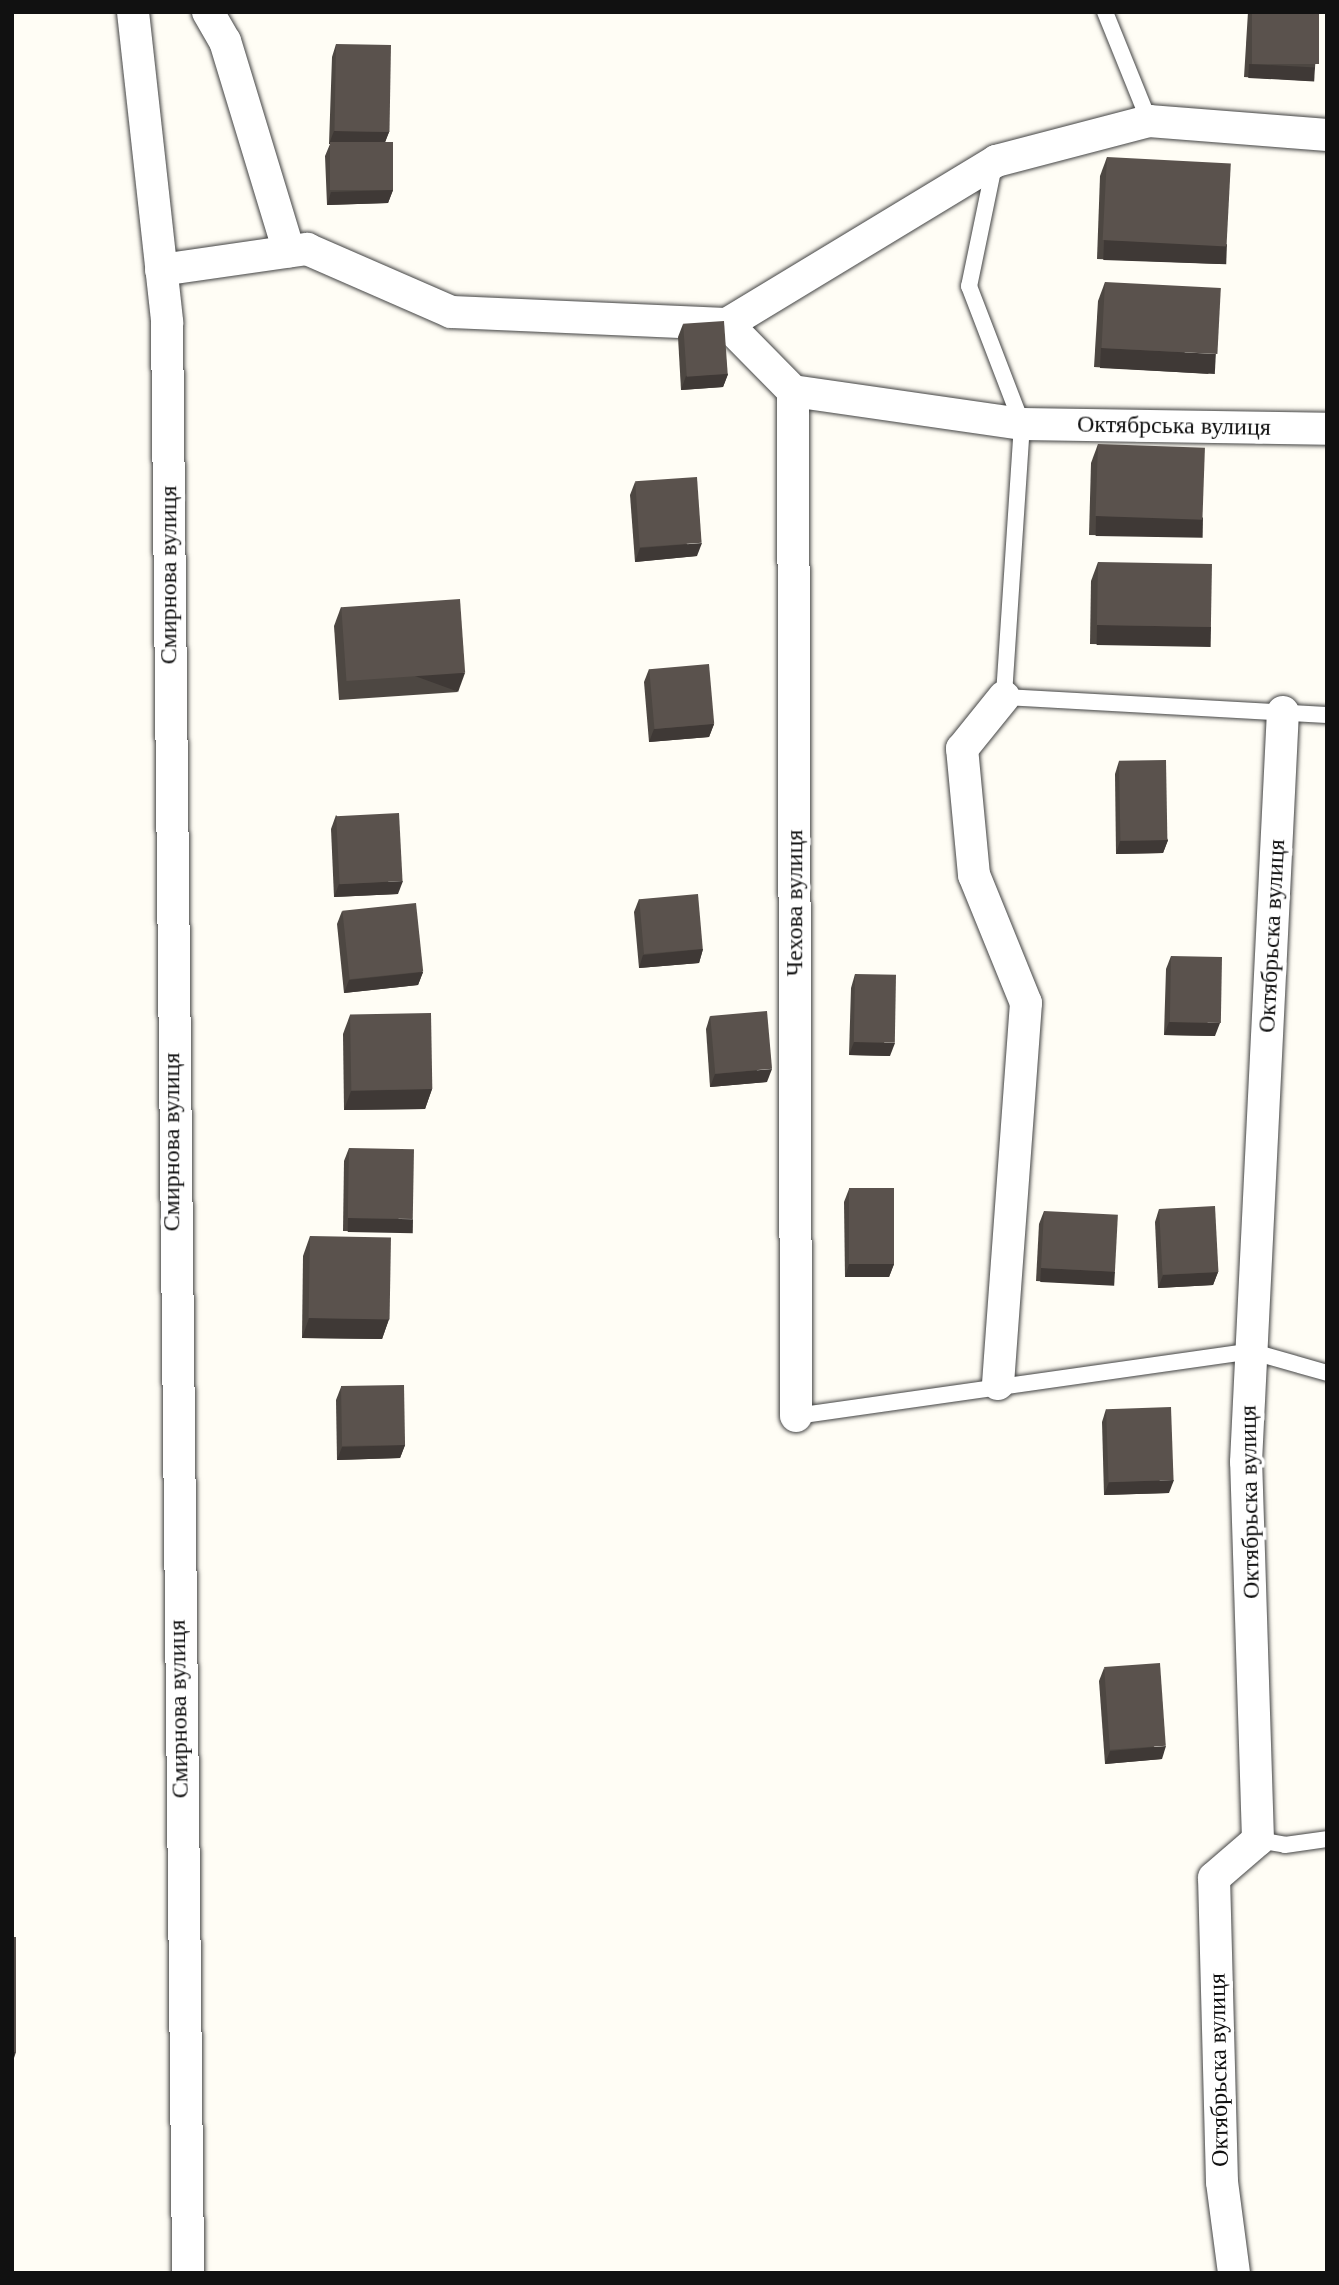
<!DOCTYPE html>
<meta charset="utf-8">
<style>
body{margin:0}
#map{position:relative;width:1339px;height:2285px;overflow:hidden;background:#fffdf5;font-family:"Times New Roman",serif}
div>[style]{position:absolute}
.roads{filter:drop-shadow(0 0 2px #444) drop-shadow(0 0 2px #444)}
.service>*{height:16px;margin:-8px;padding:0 8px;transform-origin:8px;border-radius:8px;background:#fff}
.minor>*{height:32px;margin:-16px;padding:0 16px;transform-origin:16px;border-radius:16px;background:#fff}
.wall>*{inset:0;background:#4d4742}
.shaded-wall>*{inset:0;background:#3f3936;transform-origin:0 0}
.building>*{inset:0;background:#5a524d;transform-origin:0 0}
span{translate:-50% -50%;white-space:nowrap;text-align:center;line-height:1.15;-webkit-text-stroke:7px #fff;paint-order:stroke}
.street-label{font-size:24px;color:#111}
.frame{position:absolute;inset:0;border:14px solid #111;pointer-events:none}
</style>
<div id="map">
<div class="roads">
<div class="service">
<i style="left:1105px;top:12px;width:118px;rotate:68deg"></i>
<i style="left:995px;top:161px;width:128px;rotate:101.7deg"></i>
<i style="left:969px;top:286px;width:148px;rotate:69deg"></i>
<i style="left:1022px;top:424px;width:274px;rotate:93.8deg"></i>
<i style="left:1004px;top:697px;width:324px;rotate:3.2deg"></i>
<i style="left:796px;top:1416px;width:459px;rotate:-8.1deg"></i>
<i style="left:1250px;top:1351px;width:80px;rotate:15.9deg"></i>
<i style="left:1258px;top:1840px;width:27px;rotate:10deg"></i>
<i style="left:1285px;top:1845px;width:42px;rotate:-8.1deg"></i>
</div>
<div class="minor">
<i style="left:133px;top:12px;width:312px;rotate:83.7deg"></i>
<i style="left:167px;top:322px;width:1951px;rotate:89.38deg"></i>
<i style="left:208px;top:12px;width:34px;rotate:60deg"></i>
<i style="left:225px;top:41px;width:220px;rotate:73.1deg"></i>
<i style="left:161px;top:270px;width:148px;rotate:-8.2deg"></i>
<i style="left:307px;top:249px;width:157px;rotate:23.6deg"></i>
<i style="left:451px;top:312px;width:276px;rotate:2.5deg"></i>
<i style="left:727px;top:324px;width:94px;rotate:45.4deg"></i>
<i style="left:793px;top:391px;width:231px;rotate:8.2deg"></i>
<i style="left:1022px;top:424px;width:305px;rotate:0.9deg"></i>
<i style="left:727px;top:324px;width:315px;rotate:-31.2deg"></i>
<i style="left:996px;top:161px;width:158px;rotate:-14.7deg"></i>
<i style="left:1149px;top:121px;width:179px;rotate:4.5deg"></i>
<i style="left:793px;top:391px;width:1025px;rotate:89.83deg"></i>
<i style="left:998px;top:1384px;width:382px;rotate:-85.8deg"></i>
<i style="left:1026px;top:1003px;width:138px;rotate:-112.1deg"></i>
<i style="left:974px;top:875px;width:127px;rotate:-95.4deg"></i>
<i style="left:962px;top:749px;width:67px;rotate:-51.1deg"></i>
<i style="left:1234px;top:2273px;width:92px;rotate:-97.5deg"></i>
<i style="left:1222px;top:2182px;width:304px;rotate:-91.5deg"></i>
<i style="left:1214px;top:1878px;width:58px;rotate:-40.8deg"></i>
<i style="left:1258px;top:1840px;width:378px;rotate:-91.8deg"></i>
<i style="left:1246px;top:1462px;width:751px;rotate:-87.18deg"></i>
</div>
</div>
<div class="wall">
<i style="clip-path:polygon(1248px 12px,1319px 12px,1315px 68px,1311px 81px,1244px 77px)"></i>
<i style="clip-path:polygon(336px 44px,389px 132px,385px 142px,393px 190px,388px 203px,327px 205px,325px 156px,330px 144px,329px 144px,332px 57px)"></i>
<i style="clip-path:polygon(1107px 157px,1227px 245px,1220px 264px,1097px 259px,1100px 176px)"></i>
<i style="clip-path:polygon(1105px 282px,1209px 374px,1094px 367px,1098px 301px)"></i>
<i style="clip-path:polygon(683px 324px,728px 374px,723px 387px,681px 390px,678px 337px)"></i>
<i style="clip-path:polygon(1098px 444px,1203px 518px,1196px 537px,1089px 535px,1091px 463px)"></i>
<i style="clip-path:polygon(635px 482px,697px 556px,635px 562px,630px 495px)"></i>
<i style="clip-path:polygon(1098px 562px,1211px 627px,1204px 646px,1090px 644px,1091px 581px)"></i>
<i style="clip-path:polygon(341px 607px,458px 692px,339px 700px,334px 626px)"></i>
<i style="clip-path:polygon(649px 669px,714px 724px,709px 737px,649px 742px,644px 682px)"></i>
<i style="clip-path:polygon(1119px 761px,1168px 840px,1163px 853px,1116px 854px,1115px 774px)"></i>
<i style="clip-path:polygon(336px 815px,398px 894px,334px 897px,331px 829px)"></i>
<i style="clip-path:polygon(639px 899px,703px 949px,699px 963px,639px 968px,634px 912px)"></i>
<i style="clip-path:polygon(342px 911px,423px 972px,418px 985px,344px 993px,337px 924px)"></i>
<i style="clip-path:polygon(1171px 956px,1215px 1036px,1164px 1035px,1166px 969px)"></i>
<i style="clip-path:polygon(855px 974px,890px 1056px,849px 1055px,851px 988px)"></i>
<i style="clip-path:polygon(350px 1015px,432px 1089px,425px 1109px,344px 1110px,343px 1034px)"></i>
<i style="clip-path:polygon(710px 1016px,767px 1082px,710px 1087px,706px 1029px)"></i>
<i style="clip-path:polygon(349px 1148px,408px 1232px,343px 1231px,344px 1161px)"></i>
<i style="clip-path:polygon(849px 1189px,894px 1264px,889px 1277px,845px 1277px,844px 1202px)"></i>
<i style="clip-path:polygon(1159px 1209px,1218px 1272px,1213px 1285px,1158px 1288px,1155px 1222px)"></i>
<i style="clip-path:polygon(1044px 1211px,1115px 1272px,1110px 1285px,1036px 1281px,1039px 1224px)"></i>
<i style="clip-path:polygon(310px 1236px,389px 1319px,382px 1339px,302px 1338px,303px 1256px)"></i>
<i style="clip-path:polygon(341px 1387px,405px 1445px,400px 1458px,337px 1460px,336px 1400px)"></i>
<i style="clip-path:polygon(1106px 1409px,1169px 1493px,1104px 1495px,1102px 1422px)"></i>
<i style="clip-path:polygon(1104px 1668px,1162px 1759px,1105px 1764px,1099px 1681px)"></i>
</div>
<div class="shaded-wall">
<i style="left:1249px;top:64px;width:66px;height:14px;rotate:3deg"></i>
<i style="clip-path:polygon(334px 131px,389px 132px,384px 145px,329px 144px)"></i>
<i style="clip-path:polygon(393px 190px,388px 203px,327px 205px,331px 192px)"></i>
<i style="left:1104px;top:240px;width:123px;height:20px;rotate:2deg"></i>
<i style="left:1101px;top:348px;width:115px;height:20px;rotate:3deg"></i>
<i style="clip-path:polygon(728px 374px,723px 387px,681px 390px,686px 376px)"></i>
<i style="left:1096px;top:516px;width:107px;height:20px;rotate:1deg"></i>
<i style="clip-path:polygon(702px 543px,697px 556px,635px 562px,640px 548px)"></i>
<i style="left:1097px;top:625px;width:114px;height:20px;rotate:1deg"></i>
<i style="left:465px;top:673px;width:20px;height:119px;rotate:110deg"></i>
<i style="clip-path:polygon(714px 724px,709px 737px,649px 742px,654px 729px)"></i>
<i style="clip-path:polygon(1168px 840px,1163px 853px,1116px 854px,1120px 841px)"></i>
<i style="clip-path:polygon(403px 881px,398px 894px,334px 897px,339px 884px)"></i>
<i style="clip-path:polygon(703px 949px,699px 963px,639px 968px,643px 955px)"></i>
<i style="clip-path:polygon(423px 972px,418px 985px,344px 993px,349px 980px)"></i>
<i style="clip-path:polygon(1169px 1022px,1220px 1023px,1215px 1036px,1164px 1035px)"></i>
<i style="clip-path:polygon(854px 1042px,895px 1043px,890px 1056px,849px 1055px)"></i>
<i style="clip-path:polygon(772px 1069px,767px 1082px,710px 1087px,715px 1074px)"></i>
<i style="clip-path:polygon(432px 1089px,425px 1109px,344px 1110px,351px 1091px)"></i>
<i style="left:348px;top:1218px;width:65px;height:14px;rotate:1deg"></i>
<i style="clip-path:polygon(849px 1264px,894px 1264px,889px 1277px,845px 1277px)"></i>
<i style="left:1041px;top:1268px;width:74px;height:14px;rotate:3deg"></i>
<i style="clip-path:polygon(1218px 1272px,1213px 1285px,1158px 1288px,1163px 1275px)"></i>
<i style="clip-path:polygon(309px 1318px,389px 1319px,382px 1339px,302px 1338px)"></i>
<i style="clip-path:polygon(405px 1445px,400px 1458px,337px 1460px,342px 1447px)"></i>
<i style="clip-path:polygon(1174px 1480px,1169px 1493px,1104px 1495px,1109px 1482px)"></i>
<i style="clip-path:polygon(1166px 1746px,1162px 1759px,1105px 1764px,1110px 1751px)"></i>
<i style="clip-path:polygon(12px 2052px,16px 2052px,12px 2064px)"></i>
</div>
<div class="building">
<i style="left:1252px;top:12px;width:67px;height:52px"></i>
<i style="left:336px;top:44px;width:55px;height:87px;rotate:1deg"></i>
<i style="left:393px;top:142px;width:48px;height:63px;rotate:90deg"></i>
<i style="left:1107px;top:157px;width:124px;height:83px;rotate:3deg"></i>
<i style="left:1105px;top:282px;width:116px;height:66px;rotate:3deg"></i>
<i style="left:724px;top:321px;width:53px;height:41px;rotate:86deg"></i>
<i style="left:1098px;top:444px;width:107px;height:72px;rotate:2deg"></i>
<i style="left:697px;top:477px;width:66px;height:62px;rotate:86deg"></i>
<i style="left:1098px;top:562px;width:114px;height:63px;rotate:1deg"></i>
<i style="left:460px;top:599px;width:74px;height:119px;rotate:86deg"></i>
<i style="left:709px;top:664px;width:60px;height:60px;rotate:85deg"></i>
<i style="left:1166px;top:760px;width:80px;height:47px;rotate:89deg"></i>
<i style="left:399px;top:813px;width:68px;height:63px;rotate:87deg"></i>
<i style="left:698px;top:894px;width:55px;height:59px;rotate:85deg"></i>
<i style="left:416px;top:903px;width:69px;height:74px;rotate:84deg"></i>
<i style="left:1171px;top:956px;width:51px;height:66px;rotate:1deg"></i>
<i style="left:855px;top:974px;width:41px;height:68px;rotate:1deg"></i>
<i style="left:767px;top:1011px;width:58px;height:57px;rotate:85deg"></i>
<i style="left:431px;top:1013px;width:76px;height:81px;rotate:89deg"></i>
<i style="left:349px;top:1148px;width:65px;height:70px;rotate:1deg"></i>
<i style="left:894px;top:1188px;width:76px;height:45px;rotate:90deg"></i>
<i style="left:1215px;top:1206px;width:66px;height:56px;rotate:87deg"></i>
<i style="left:1044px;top:1211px;width:74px;height:57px;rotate:3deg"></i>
<i style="left:310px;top:1236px;width:81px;height:82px;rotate:1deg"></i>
<i style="left:404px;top:1385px;width:60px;height:63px;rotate:89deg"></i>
<i style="left:1171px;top:1407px;width:73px;height:65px;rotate:88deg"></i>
<i style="left:1160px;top:1663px;width:83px;height:56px;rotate:86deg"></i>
<i style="left:12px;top:1937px;width:4px;height:115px"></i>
</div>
<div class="street-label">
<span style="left:1174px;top:426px;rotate:1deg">Октябрська вулиця</span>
<span style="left:169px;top:575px;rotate:-90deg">Смирнова вулиця</span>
<span style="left:795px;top:903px;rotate:-90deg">Чехова вулиця</span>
<span style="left:1272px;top:936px;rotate:-87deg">Октябрьска вулиця</span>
<span style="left:172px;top:1142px;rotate:-90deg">Смирнова вулиця</span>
<span style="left:1250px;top:1502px;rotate:-91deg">Октябрьска вулиця</span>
<span style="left:179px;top:1709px;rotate:-91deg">Смирнова вулиця</span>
<span style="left:1219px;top:2070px;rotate:-91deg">Октябрьска вулиця</span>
</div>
<div class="frame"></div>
</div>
